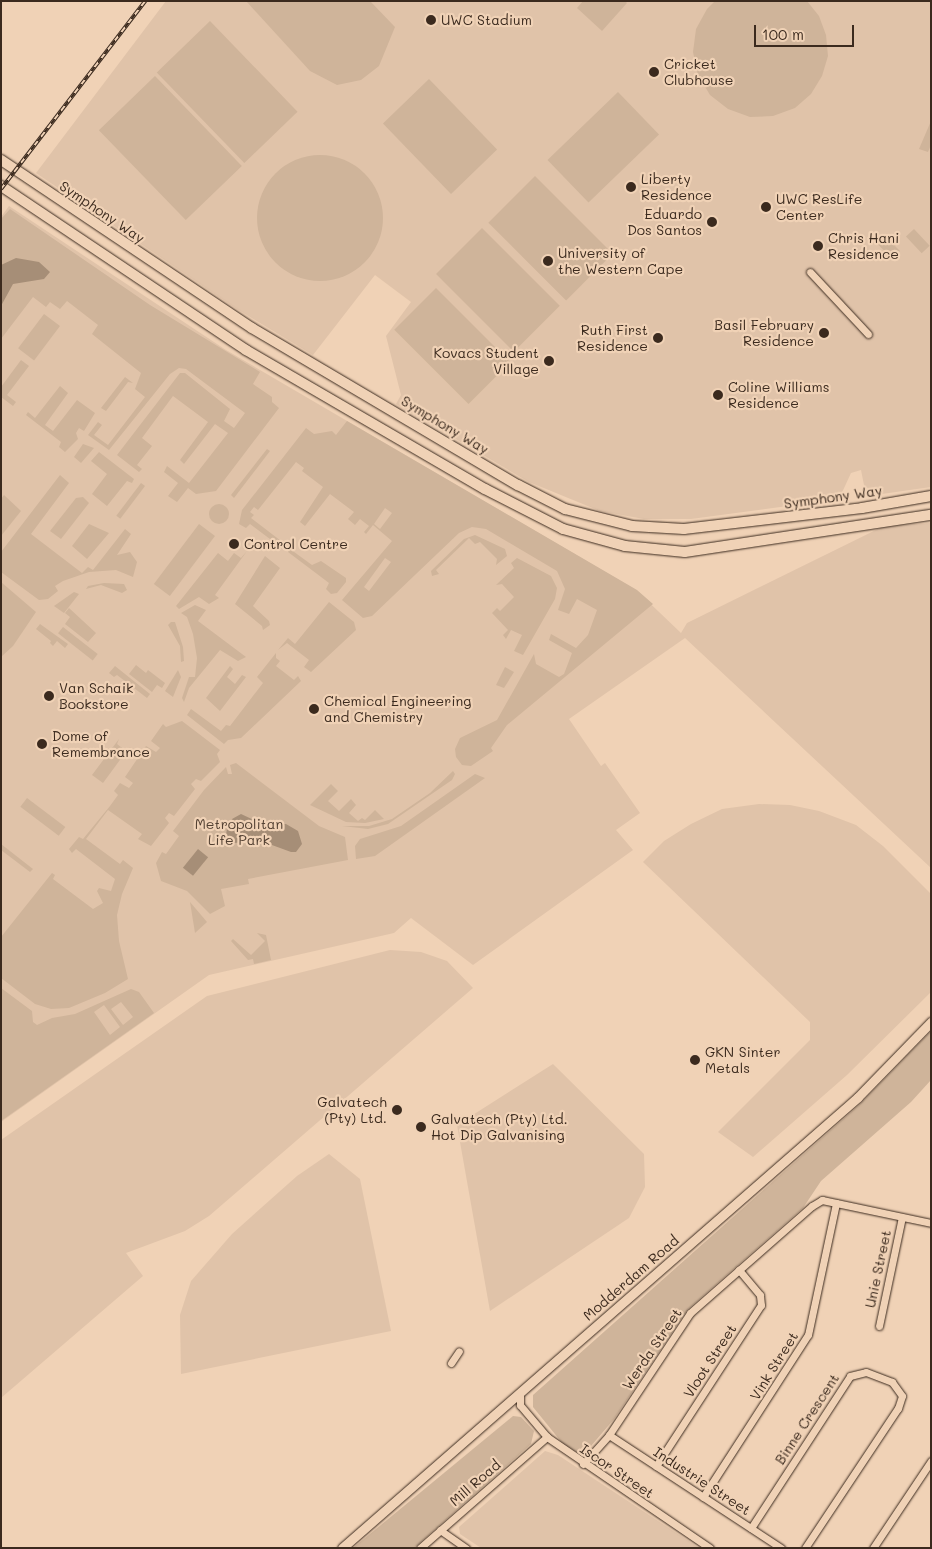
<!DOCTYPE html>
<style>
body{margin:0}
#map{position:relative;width:932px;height:1549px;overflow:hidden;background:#f0d2b6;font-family:Mali,sans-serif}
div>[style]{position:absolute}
.built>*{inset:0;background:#e0c3a9}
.green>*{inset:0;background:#cfb49a;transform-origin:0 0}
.round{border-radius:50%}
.water>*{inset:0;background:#a68e77;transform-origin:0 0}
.roads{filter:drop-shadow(0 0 1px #3b2a1e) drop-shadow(0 0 1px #3b2a1e)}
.minor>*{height:7px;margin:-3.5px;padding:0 3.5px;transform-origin:3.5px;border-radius:3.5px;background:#f0d2b6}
.tertiary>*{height:9px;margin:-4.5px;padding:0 4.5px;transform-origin:4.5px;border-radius:4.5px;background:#f0d2b6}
.secondary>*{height:10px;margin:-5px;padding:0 5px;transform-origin:5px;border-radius:5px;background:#f0d2b6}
.rail>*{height:4px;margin-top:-2px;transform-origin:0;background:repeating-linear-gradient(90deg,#f0d2b6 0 5.5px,#3b2a1e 0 11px);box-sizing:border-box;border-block:1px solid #3b2a1e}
.dots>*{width:14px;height:14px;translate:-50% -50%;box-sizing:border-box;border:2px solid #f0d2b6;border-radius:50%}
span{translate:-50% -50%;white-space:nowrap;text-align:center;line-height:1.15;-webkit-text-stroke:4.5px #f0d2b6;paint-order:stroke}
.poi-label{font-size:14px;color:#3b2a1e}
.left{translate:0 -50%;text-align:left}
.right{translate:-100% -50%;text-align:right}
.street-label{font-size:14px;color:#3b2a1e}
.park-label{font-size:14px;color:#513f31}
.frame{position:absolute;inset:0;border:2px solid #3b2a1e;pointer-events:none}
.scale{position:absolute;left:754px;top:25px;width:100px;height:22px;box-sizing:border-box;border:2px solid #3b2a1e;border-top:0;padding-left:6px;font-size:15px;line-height:18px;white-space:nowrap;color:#3b2a1e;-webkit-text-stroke:4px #f0d2b6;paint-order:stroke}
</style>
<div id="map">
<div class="built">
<i style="clip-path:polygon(166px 1px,931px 1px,931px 487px,875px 495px,864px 485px,861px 470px,851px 473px,839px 499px,691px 519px,644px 519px,600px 511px,529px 482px,396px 404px,401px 395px,386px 336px,411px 302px,375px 275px,313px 355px,237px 309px,36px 173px)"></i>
<i style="clip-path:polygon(9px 206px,226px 350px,636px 590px,681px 633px,687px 623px,884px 526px,931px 523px,931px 868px,685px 638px,569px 719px,601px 766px,605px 763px,640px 813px,616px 830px,633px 850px,473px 965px,411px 918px,394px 933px,209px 975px,1px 1122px,1px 217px)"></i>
<i style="clip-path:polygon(759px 804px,790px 805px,819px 811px,856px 825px,883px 846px,931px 894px,931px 992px,847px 1075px,753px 1157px,718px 1132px,810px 1040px,810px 1022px,643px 862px,664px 841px,691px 824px,722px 809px)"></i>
<i style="clip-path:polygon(390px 950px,421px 952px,447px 961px,473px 988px,209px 1216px,185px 1231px,126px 1253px,143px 1276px,1px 1398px,1px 1140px,207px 996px)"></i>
<i style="clip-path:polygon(553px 1064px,644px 1154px,645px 1187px,629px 1218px,490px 1311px,457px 1125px)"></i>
<i style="clip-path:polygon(329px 1154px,360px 1179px,391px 1331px,181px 1374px,180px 1315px,191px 1281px,232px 1234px,297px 1176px)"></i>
<i style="clip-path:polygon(545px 1451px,558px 1455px,699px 1548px,481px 1548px,460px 1534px,459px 1527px)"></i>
</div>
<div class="green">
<i style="clip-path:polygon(246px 1px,370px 1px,395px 27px,379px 66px,361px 80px,337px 85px,310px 71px)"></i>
<i style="clip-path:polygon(583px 1px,625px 1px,627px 3px,602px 31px,577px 8px)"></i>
<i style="clip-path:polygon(715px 1px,807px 1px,819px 16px,826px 35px,828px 56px,822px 76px,811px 94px,795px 108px,773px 116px,750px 117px,728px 109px,710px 95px,698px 75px,693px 52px,696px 29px,707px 9px)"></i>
<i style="left:210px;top:21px;width:126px;height:74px;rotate:46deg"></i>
<i style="left:155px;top:76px;width:125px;height:78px;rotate:46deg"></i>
<i style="left:429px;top:79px;width:98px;height:64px;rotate:46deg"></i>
<i style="left:618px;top:92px;width:59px;height:98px;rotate:46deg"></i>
<i style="clip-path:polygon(931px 121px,931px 145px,928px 152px,919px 149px)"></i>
<i class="round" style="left:257px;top:155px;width:126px;height:126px"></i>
<i style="left:535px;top:176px;width:110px;height:66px;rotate:45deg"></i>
<i style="clip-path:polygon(10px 209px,150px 305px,260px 372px,253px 384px,272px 397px,272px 402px,279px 408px,216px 491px,196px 494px,188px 488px,177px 502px,168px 496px,178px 483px,164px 472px,167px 466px,189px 483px,228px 433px,215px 424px,184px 464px,180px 460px,208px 422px,173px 396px,142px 438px,152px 446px,137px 465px,142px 469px,139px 472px,117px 455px,180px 373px,185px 373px,230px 409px,224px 421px,234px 428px,245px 413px,186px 369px,179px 368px,170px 374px,109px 450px,88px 435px,98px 422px,102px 425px,94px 435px,108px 445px,145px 397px,135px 389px,141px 373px,92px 334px,98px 325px,67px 301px,60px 309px,50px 302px,46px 307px,33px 297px,1px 339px,1px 219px)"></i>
<i style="left:482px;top:228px;width:110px;height:65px;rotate:45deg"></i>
<i style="left:914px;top:229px;width:23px;height:11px;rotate:47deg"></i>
<i style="left:883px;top:234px;width:24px;height:11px;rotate:45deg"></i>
<i style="left:436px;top:288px;width:105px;height:59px;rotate:45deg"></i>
<i style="left:44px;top:314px;width:20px;height:43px;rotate:37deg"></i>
<i style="clip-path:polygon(21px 360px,29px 366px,7px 395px,16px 402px,13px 406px,1px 397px,1px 387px)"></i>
<i style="clip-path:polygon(125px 377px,133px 383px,128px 382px,106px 411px,101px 408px)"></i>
<i style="clip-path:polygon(60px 386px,68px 393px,45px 425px,53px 431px,77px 400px,95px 413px,84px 431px,79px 428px,76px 433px,78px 439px,65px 452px,59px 447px,61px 442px,26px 415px,28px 412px,35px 418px)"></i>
<i style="clip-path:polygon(evenodd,347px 421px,637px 590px,653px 604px,507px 725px,491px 748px,493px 751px,471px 766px,462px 765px,456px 757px,455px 749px,460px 738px,497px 720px,534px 654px,536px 664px,559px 677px,564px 674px,572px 653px,549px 640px,551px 634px,576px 648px,588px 635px,597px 610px,577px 599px,569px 614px,558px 610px,565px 589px,557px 571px,486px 529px,472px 527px,459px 533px,372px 616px,363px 618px,342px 600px,392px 541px,373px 525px,366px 534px,364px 532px,369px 526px,360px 519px,355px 525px,348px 519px,354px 512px,330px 494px,305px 526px,300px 522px,323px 487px,302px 471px,304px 468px,296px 462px,258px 510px,254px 507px,250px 512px,254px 515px,251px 518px,281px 541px,278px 545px,250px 524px,246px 528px,239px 524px,242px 510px,306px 428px,314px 434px,332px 431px,336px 435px,347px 421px,385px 508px,392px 513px,380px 529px,374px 524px,385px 508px,347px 421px,385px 558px,391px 562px,369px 591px,364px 587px,385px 558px)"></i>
<i style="clip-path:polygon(83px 444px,94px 448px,81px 463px,74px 457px)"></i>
<i style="clip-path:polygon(267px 449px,270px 451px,234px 498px,231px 495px)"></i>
<i style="clip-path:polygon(99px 452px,134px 479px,132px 483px,127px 481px,107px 506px,92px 494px,107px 474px,91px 461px)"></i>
<i style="clip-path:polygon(60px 475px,69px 483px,31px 534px,82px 573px,88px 567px,93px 570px,125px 529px,131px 534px,117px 555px,130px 552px,137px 562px,133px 577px,116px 570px,89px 572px,63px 581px,55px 586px,58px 591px,48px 599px,39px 600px,1px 572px,1px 552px)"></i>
<i style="left:141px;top:483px;width:5px;height:41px;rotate:37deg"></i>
<i style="clip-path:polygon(4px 495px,21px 511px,1px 536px,1px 499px)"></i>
<i style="clip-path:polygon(83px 497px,89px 503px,61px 539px,50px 531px,76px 498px)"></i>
<i class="round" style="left:209px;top:504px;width:20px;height:20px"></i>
<i style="clip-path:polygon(89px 524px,109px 533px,87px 559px,72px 546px)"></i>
<i style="left:199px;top:524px;width:20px;height:75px;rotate:37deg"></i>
<i style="clip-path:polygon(475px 535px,505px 549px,507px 556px,496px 565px,497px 559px,480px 542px,475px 544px,469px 538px,436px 570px,439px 574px,432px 576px,431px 571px,464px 539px)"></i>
<i style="clip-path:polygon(290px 549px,312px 565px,321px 561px,346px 578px,346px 582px,337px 593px,331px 594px,326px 589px,329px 583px,288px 552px)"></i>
<i style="clip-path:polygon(247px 551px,215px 595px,219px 598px,209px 604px,199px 597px,179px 609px,176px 606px,218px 553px,228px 561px,234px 553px,241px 558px)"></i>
<i style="clip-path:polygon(265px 556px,280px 568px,253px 606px,269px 621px,270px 625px,263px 630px,262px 626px,235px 604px)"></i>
<i style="clip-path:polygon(517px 558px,551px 576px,557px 588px,555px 599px,523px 655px,514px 651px,522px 635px,511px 630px,506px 639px,503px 635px,508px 630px,492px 613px,497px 608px,500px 611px,514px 597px,502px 584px,496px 585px,514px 568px,511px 563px)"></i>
<i style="clip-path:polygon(1px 582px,36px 612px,13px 646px,1px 657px)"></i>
<i style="clip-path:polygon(104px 583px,124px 584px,127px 590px,122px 593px,101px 585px,86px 589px,88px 586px)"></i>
<i style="clip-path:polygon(74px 592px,79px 594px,64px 613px,54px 606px)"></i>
<i style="clip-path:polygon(329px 602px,354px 622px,356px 630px,311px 672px,304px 667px,309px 660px,287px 643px,278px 650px,288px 638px,295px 644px)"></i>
<i style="clip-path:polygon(195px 605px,206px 610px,198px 621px,246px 657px,238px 661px,220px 650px,189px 688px,184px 702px,182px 698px,189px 677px,195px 677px,197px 658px,193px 634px,187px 617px,181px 613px)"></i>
<i style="clip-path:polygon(69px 608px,96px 633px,88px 642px,65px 624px,70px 617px,65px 613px)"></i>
<i style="clip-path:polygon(171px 622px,175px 622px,183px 647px,184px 661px,181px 662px,180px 646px,168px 625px)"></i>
<i style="clip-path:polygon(40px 624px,68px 644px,65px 648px,57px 641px,53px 646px,50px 643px,51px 641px,36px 629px)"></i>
<i style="left:63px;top:627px;width:44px;height:8px;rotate:38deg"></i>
<i style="clip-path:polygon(276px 653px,276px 658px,280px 661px,276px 666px,294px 680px,298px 676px,301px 681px,241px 738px,228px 740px,224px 744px,187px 715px,191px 709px,221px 731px,226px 725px,230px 726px,263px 683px,257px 677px)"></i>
<i style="clip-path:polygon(136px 665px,146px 673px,148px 670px,165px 683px,162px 688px,157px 685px,152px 692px,129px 674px)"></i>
<i style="clip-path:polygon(115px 666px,150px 694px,147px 698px,117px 675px,114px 677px,109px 673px)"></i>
<i style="clip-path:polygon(230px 666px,233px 669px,227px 677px,235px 684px,242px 675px,246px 677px,220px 711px,206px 698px)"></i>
<i style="clip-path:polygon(505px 667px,514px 672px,504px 688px,496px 685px)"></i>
<i style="clip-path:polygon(178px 670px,181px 677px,173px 697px,165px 691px)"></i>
<i style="clip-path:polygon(182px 721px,220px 750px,217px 754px,220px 762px,201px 781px,196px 779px,191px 784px,195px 789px,174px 816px,169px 813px,165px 818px,169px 823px,151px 846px,138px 839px,142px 834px,108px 810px,86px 839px,120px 864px,123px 860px,133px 868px,122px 894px,117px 915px,119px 941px,128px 979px,105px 993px,69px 1008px,51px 1009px,35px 1004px,1px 978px,1px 937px,52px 873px,55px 875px,53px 879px,93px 909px,103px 903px,97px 891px,99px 888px,111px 891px,115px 879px,76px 849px,72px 853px,69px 849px,79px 837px,83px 839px,110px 806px,118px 795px,114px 791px,120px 783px,129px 788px,133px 783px,125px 777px,146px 746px,156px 752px,160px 748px,151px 741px,163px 724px,166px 727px)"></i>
<i style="clip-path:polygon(119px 739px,117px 744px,126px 751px,130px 747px,134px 752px,128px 749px,103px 783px,92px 775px)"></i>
<i style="clip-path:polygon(236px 763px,319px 826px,345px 837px,348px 860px,248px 879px,249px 884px,221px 889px,225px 906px,210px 914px,187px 891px,161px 881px,156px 863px,162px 852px,166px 854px,179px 836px,173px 831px,204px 790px,226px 767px,228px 774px,232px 774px,230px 765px)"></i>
<i style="clip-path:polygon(453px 771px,455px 774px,452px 780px,388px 824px,368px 829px,342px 826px,369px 826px,392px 819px,430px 793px)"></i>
<i style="clip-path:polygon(475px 774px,485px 778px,375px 856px,356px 859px,355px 846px,360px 839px,401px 826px)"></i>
<i style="clip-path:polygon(331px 784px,338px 791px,328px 801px,339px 811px,351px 799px,356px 805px,349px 813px,358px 821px,362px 818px,365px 820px,375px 810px,384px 819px,365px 823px,346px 822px,310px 805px)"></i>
<i style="left:27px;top:798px;width:48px;height:11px;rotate:37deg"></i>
<i style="clip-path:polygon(1px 844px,33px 869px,30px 872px,1px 850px)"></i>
<i style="clip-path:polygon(190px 902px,207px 922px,195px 933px)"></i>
<i style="clip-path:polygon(257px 933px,266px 935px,271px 960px,254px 964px,253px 959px,248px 960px,231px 941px,233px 939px,251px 955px,265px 941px)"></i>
<i style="clip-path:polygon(evenodd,1px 988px,32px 1011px,33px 1022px,37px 1025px,52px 1018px,75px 1014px,131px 989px,139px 992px,154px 1013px,1px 1121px,1px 988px,121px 1002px,133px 1017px,123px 1025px,111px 1009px,121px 1002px,1px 988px,104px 1005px,120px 1027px,110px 1035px,94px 1012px,104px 1005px)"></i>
<i style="clip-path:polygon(931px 1031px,931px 1080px,911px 1102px,821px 1181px,803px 1208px,688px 1309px,614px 1419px,591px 1446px,578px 1453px,563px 1444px,533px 1407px,533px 1395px,859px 1105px)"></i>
<i style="clip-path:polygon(513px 1416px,521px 1417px,534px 1431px,531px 1444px,414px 1548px,353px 1548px)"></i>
</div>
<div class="water">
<i style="clip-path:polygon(16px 258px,39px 262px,50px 272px,44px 279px,13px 284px,1px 306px,1px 265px)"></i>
<i style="clip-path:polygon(241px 814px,258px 822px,286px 824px,298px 831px,302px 844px,296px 852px,291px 852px,261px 841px,234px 843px,226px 835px,227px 828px,232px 819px)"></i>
<i style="left:198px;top:849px;width:13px;height:24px;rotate:39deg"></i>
</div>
<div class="roads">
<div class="minor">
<i style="left:810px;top:272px;width:85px;rotate:46.9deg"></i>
<i style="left:879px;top:1326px;width:111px;rotate:-78.1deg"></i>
<i style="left:451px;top:1363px;width:14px;rotate:-56deg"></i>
<i style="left:520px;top:1393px;width:12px;rotate:90deg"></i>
<i style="left:520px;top:1405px;width:42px;rotate:49.8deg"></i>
<i style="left:547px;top:1437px;width:197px;rotate:34.3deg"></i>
<i style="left:609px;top:1435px;width:206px;rotate:33.3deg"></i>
<i style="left:583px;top:1464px;width:39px;rotate:-48deg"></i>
<i style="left:609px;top:1435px;width:146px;rotate:-56.4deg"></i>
<i style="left:690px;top:1313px;width:162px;rotate:-41.3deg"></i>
<i style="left:812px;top:1206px;width:12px;rotate:-31deg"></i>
<i style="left:822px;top:1200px;width:111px;rotate:11.9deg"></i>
<i style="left:656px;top:1466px;width:192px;rotate:-56.9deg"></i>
<i style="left:761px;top:1305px;width:10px;rotate:-96deg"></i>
<i style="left:760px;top:1295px;width:33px;rotate:-130deg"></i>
<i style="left:703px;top:1497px;width:193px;rotate:-57.1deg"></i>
<i style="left:808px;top:1335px;width:135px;rotate:-78deg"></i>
<i style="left:751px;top:1528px;width:181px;rotate:-56.9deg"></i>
<i style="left:850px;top:1376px;width:16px;rotate:-14deg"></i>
<i style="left:866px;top:1372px;width:28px;rotate:21deg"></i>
<i style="left:892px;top:1382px;width:17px;rotate:54deg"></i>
<i style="left:902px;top:1396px;width:13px;rotate:108deg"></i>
<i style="left:898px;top:1408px;width:168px;rotate:123.6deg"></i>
<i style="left:440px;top:1530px;width:32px;rotate:35deg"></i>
<i style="left:420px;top:1548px;width:169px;rotate:-41.2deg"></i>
<i style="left:873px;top:1548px;width:105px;rotate:-56.3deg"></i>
</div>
<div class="tertiary">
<i style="left:342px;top:1548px;width:685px;rotate:-41.15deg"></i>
<i style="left:858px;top:1097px;width:105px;rotate:-45.8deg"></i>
</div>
<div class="secondary">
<i style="left:1px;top:160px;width:302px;rotate:33.8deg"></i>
<i style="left:252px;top:328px;width:309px;rotate:30.6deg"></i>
<i style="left:518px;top:485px;width:53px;rotate:27.1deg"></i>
<i style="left:565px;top:509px;width:69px;rotate:14.2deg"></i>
<i style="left:632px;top:526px;width:52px;rotate:3.3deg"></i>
<i style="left:684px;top:529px;width:179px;rotate:-6.7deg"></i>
<i style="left:862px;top:508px;width:70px;rotate:-9.9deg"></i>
<i style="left:1px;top:186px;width:295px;rotate:33.8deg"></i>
<i style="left:246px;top:350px;width:276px;rotate:30.2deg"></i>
<i style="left:485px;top:489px;width:88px;rotate:27.1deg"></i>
<i style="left:563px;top:529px;width:64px;rotate:15.3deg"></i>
<i style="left:625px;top:546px;width:60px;rotate:5.7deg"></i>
<i style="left:685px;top:552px;width:249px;rotate:-8.6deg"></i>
</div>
</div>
<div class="rail">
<i style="left:1px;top:189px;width:237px;rotate:-52.5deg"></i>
</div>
<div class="dots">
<i style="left:431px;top:20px;background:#3b2a1e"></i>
<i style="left:654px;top:72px;background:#3b2a1e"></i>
<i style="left:631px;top:187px;background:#3b2a1e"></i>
<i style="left:766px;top:207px;background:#3b2a1e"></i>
<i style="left:712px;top:222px;background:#3b2a1e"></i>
<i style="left:818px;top:246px;background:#3b2a1e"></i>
<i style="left:548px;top:261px;background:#3b2a1e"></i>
<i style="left:824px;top:333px;background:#3b2a1e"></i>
<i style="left:658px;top:338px;background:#3b2a1e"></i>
<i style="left:549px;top:361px;background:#3b2a1e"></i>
<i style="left:718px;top:395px;background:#3b2a1e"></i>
<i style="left:234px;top:544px;background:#3b2a1e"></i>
<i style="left:49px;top:696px;background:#3b2a1e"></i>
<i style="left:314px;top:709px;background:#3b2a1e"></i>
<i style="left:42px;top:744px;background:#3b2a1e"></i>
<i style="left:695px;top:1060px;background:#3b2a1e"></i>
<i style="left:397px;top:1110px;background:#3b2a1e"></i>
<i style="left:421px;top:1127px;background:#3b2a1e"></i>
</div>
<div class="poi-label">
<span class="left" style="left:441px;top:20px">UWC Stadium</span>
<span class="left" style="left:664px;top:72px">Cricket<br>Clubhouse</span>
<span class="left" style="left:641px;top:187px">Liberty<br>Residence</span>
<span class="left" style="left:776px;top:207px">UWC ResLife<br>Center</span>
<span class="right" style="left:702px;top:222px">Eduardo<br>Dos Santos</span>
<span class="left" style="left:828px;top:246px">Chris Hani<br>Residence</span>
<span class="left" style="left:558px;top:261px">University of<br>the Western Cape</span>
<span class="right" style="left:814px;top:333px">Basil February<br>Residence</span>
<span class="right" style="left:648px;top:338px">Ruth First<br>Residence</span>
<span class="right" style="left:539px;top:361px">Kovacs Student<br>Village</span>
<span class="left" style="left:728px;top:395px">Coline Williams<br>Residence</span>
<span class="left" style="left:244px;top:544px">Control Centre</span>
<span class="left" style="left:59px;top:696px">Van Schaik<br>Bookstore</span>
<span class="left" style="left:324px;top:709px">Chemical Engineering<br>and Chemistry</span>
<span class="left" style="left:52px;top:744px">Dome of<br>Remembrance</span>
<span class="left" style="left:705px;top:1060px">GKN Sinter<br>Metals</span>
<span class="right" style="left:387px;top:1110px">Galvatech<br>(Pty) Ltd.</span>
<span class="left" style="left:431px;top:1127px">Galvatech (Pty) Ltd.<br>Hot Dip Galvanising</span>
</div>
<div class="street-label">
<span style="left:102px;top:212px;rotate:34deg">Symphony Way</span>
<span style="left:445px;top:425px;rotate:31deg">Symphony Way</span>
<span style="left:833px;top:497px;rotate:-8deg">Symphony Way</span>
<span style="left:878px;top:1269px;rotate:-78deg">Unie Street</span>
<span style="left:631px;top:1278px;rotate:-41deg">Modderdam Road</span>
<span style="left:652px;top:1349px;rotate:-56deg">Werda Street</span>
<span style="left:710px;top:1361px;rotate:-57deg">Vloot Street</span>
<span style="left:774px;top:1366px;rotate:-58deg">Vink Street</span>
<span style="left:807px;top:1419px;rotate:-57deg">Binne Crescent</span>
<span style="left:617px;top:1471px;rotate:34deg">Iscor Street</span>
<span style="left:702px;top:1481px;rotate:33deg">Industrie Street</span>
<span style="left:475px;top:1483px;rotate:-41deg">Mill Road</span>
</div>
<div class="park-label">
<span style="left:239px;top:832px">Metropolitan<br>Life Park</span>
</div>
<div class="frame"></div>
<div class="scale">100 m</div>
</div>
